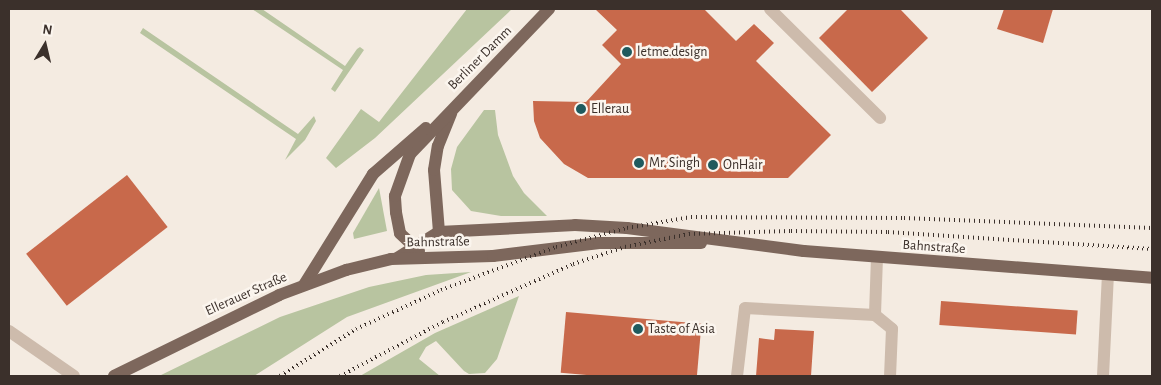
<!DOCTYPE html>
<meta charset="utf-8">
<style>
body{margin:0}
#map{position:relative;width:1161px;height:385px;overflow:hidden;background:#f4ebe1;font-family:"Alegreya Sans",sans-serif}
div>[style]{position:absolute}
.green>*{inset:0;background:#b8c4a0}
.building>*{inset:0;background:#c8694b;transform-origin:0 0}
.minor>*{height:12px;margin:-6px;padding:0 6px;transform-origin:6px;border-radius:6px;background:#cdbbac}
.major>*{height:12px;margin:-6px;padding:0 6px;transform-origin:6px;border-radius:6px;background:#7d675c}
.rail>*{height:4px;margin-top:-2px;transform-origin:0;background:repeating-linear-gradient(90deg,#3b302b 0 1px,transparent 0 5px)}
.dots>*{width:14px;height:14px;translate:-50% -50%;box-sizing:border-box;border:2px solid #fbf5ee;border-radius:50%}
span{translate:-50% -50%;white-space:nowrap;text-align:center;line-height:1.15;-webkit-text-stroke:5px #fbf5ee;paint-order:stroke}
.poi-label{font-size:14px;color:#3b302b}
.left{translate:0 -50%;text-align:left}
.street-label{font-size:14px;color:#3b302b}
.frame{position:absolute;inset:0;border:10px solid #3b302b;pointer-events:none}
.north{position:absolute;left:20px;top:20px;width:50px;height:50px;-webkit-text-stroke:4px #fbf5ee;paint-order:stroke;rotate:9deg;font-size:14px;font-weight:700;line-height:20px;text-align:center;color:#3b302b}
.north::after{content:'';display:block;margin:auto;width:18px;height:22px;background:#3b302b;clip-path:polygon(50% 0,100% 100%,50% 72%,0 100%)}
</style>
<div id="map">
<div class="green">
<i style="clip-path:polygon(252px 9px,262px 9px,345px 66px,357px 49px,360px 47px,364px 50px,335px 92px,331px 89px,343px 70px)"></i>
<i style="clip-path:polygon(467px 9px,512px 9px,375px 138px,336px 168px,326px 158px,361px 109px,379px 122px)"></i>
<i style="clip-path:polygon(143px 28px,298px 134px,314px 116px,316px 121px,305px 140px,285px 160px,296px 139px,140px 33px)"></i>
<i style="clip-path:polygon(484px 110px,495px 110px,498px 135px,513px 176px,524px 193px,547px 216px,501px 216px,471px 211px,452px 190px,451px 169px,457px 147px)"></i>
<i style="clip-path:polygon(379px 188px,387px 231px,354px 239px,353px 233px)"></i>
<i style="clip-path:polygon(471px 272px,347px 317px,254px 376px,159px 376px,280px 317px,369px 287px,426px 275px)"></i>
<i style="clip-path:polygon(519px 296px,497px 359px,485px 373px,469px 374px,464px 371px,436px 341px,426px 347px,419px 359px,440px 376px,360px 376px,435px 333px)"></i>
</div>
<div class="building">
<i style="clip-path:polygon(595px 9px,704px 9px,736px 41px,754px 24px,774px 43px,756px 61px,831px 135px,788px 178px,588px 178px,564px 164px,540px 138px,534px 121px,533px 101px,586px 102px,621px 64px,602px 45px,617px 30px)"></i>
<i style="clip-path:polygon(848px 9px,900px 9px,928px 38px,872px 92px,819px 38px)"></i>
<i style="clip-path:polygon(1004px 9px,1053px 9px,1043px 43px,997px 29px)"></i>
<i style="left:127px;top:175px;width:66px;height:128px;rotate:52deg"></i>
<i style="left:941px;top:301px;width:137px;height:24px;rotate:4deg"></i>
<i style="left:566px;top:312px;width:136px;height:61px;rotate:5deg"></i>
<i style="clip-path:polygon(775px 329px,814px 331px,811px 376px,756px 376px,759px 338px,774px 340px)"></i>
</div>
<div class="minor">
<i style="left:770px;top:9px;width:155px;rotate:44.7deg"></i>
<i style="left:877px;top:257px;width:58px;rotate:92deg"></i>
<i style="left:875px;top:315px;width:22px;rotate:39deg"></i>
<i style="left:892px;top:329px;width:47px;rotate:92.4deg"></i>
<i style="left:9px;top:331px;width:79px;rotate:34.7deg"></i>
<i style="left:737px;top:376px;width:68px;rotate:-83.3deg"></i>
<i style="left:745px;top:308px;width:130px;rotate:3.1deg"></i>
<i style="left:1103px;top:376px;width:101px;rotate:-87.2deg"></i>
</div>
<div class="major">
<i style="left:439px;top:232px;width:62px;rotate:-94.6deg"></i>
<i style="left:434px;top:170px;width:24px;rotate:-81deg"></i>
<i style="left:438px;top:146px;width:35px;rotate:-68deg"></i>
<i style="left:419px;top:251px;width:26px;rotate:-137deg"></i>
<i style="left:400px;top:233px;width:21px;rotate:-101deg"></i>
<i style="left:396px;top:212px;width:16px;rotate:-94deg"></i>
<i style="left:395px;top:196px;width:45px;rotate:-70.3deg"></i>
<i style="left:410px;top:154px;width:201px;rotate:-46.2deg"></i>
<i style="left:397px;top:258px;width:49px;rotate:-31.8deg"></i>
<i style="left:439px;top:232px;width:136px;rotate:-2.9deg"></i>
<i style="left:575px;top:225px;width:52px;rotate:3.3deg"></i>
<i style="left:627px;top:228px;width:178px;rotate:7.4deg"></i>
<i style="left:804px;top:251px;width:349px;rotate:4.4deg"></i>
<i style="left:304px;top:285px;width:131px;rotate:-58.1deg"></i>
<i style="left:373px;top:174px;width:70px;rotate:-41deg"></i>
<i style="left:114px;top:376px;width:184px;rotate:-26.1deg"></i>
<i style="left:279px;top:295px;width:72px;rotate:-20.5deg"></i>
<i style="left:346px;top:270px;width:46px;rotate:-13.7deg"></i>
<i style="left:391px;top:259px;width:102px;rotate:-1.7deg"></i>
<i style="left:493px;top:256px;width:107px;rotate:-7deg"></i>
<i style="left:599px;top:243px;width:102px"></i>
</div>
<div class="rail">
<i style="left:280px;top:376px;width:89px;rotate:-31.7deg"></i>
<i style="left:356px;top:329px;width:94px;rotate:-24.6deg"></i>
<i style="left:441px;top:290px;width:123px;rotate:-20.5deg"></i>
<i style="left:556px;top:247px;width:73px;rotate:-15deg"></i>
<i style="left:627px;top:228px;width:65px;rotate:-9.8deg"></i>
<i style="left:691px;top:217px;width:213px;rotate:0.3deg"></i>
<i style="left:904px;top:218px;width:248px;rotate:2.3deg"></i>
<i style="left:340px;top:376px;width:116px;rotate:-27.7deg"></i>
<i style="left:443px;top:322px;width:142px;rotate:-24deg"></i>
<i style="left:573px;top:264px;width:55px;rotate:-18.1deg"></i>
<i style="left:625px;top:247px;width:65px;rotate:-11.5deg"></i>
<i style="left:689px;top:234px;width:102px;rotate:-1.7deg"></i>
<i style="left:791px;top:231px;width:97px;rotate:0.6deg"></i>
<i style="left:888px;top:232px;width:265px;rotate:3.7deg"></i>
</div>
<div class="dots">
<i style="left:627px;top:52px;background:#1f5a5e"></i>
<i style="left:581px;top:109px;background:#1f5a5e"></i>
<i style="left:639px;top:163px;background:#1f5a5e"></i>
<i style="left:713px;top:165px;background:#1f5a5e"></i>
<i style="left:638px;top:329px;background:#1f5a5e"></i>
</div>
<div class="poi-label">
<span class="left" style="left:637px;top:52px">letme.design</span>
<span class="left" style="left:591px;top:109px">Ellerau</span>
<span class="left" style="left:649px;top:163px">Mr. Singh</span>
<span class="left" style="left:723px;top:165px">OnHair</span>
<span class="left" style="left:648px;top:329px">Taste of Asia</span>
</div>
<div class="street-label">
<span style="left:480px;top:58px;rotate:-45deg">Berliner Damm</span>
<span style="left:438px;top:242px;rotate:-1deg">Bahnstraße</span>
<span style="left:934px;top:247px;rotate:4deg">Bahnstraße</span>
<span style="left:246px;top:294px;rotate:-24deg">Ellerauer Straße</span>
</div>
<div class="frame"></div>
<div class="north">N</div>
</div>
